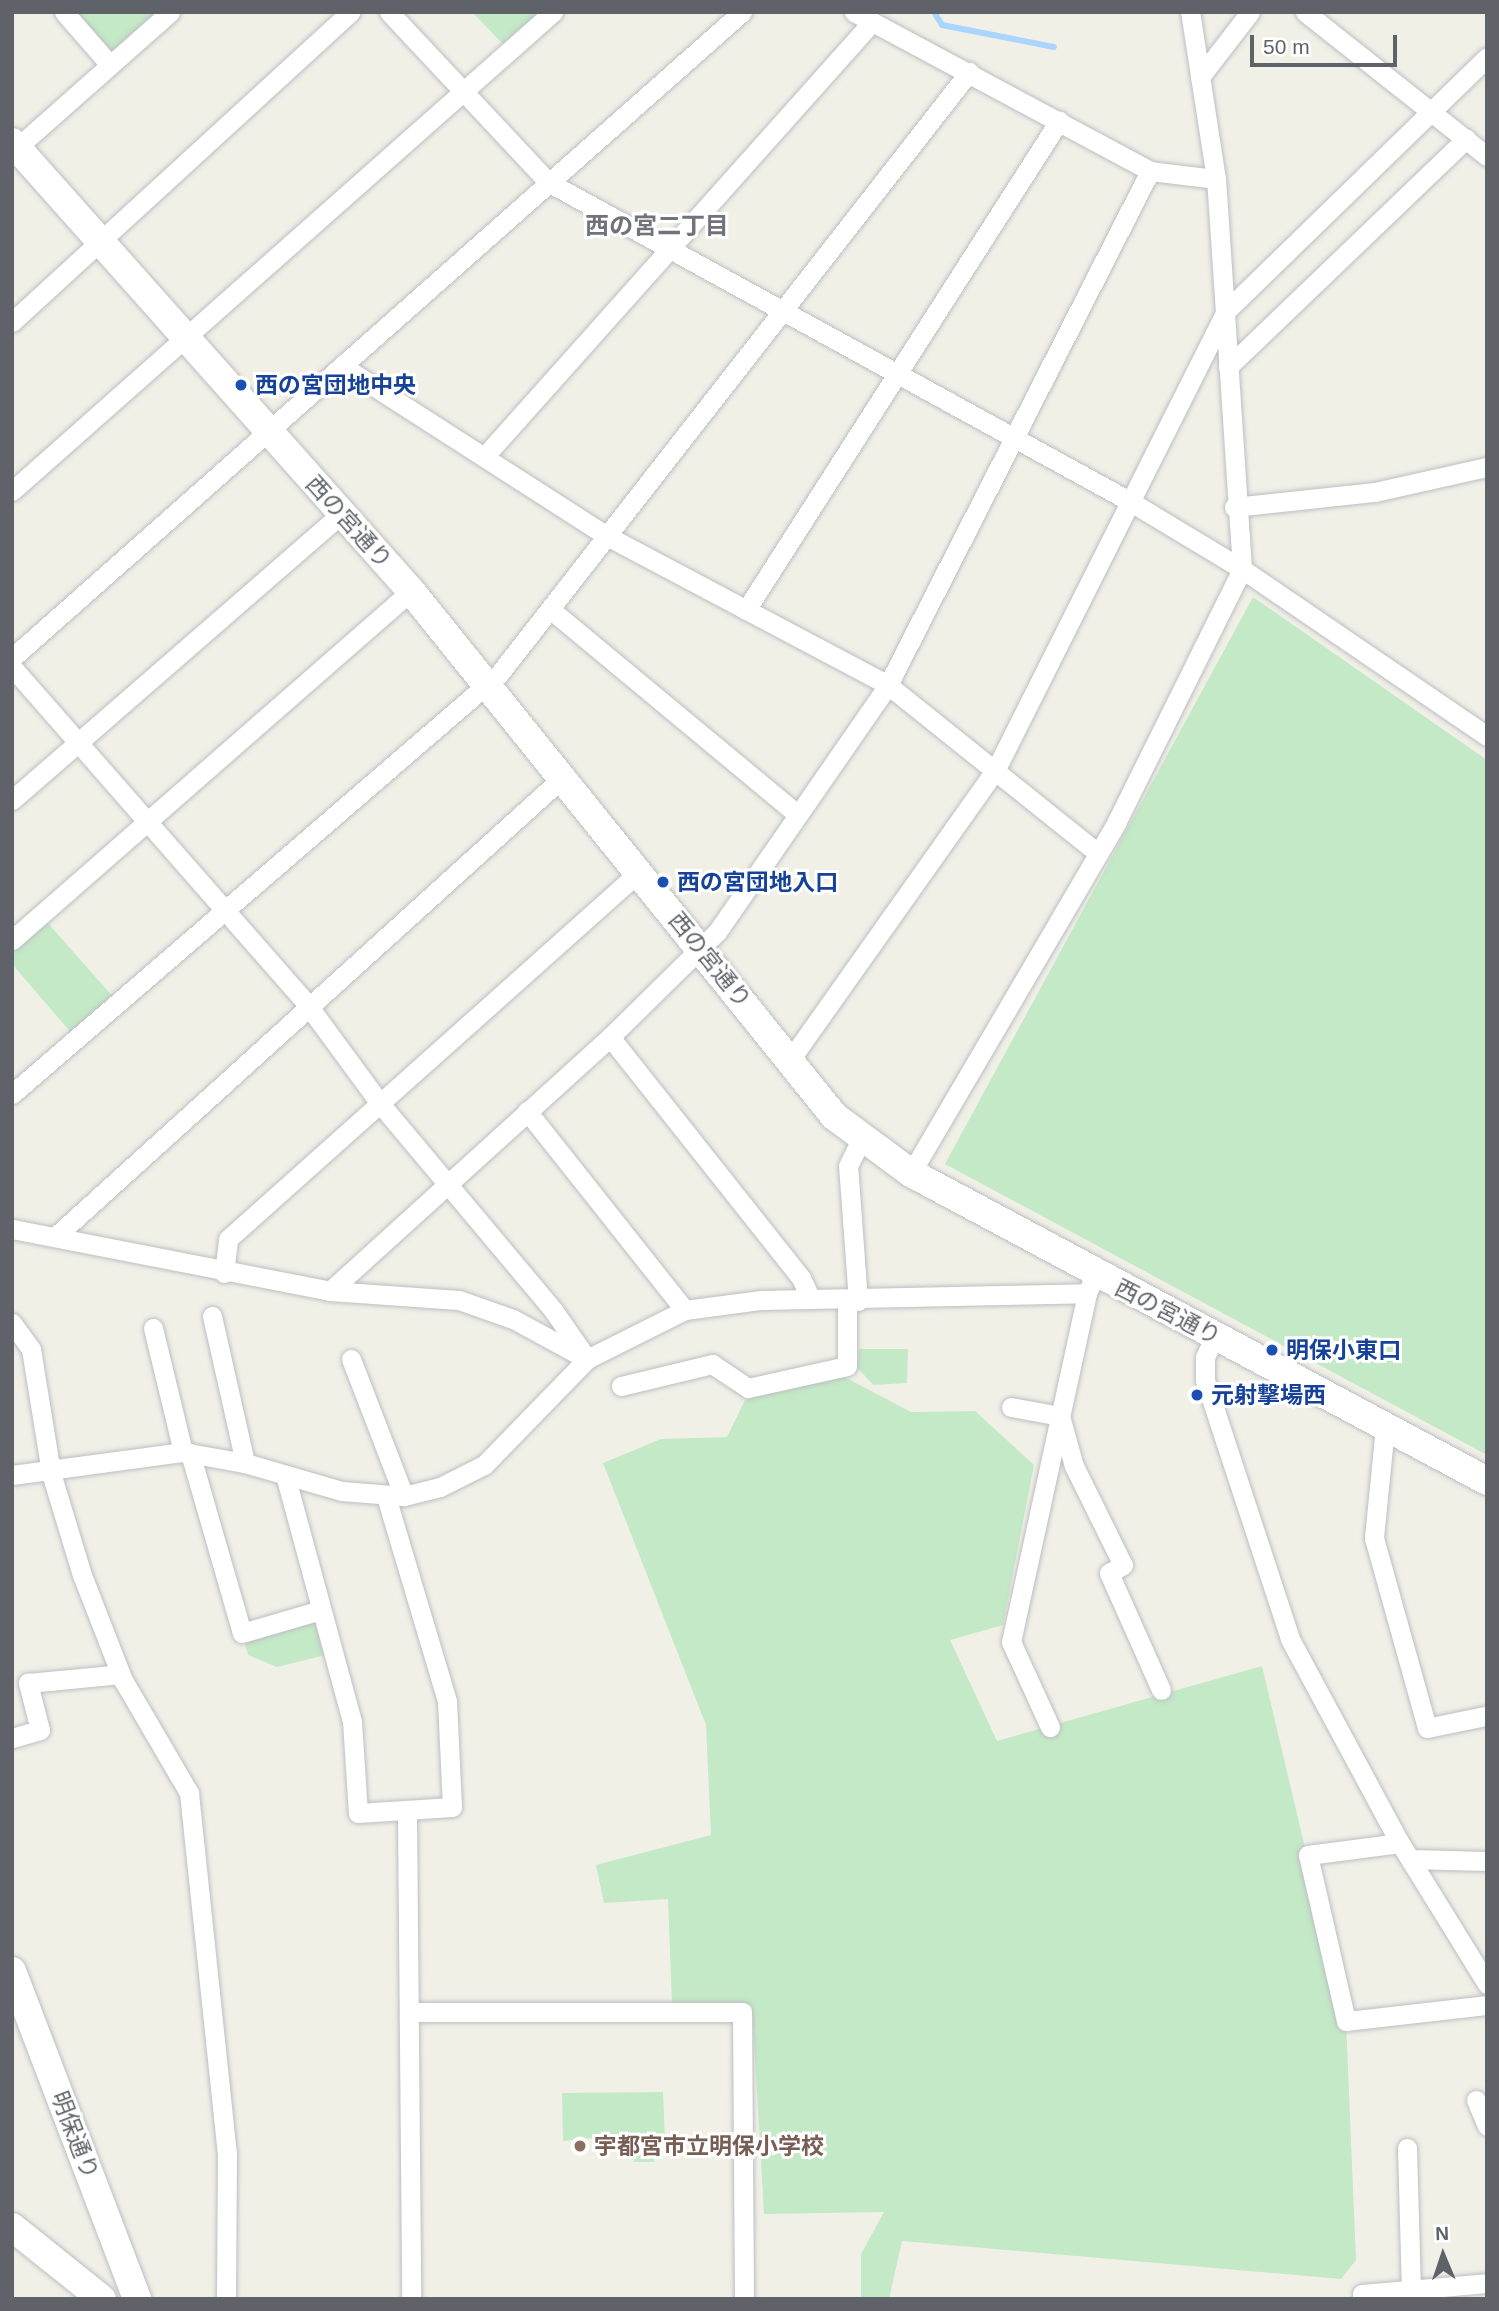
<!DOCTYPE html>
<meta charset="utf-8">
<style>
body{margin:0}
#map{position:relative;width:1499px;height:2311px;overflow:hidden;background:#f1f0e7;font-family:Helvetica,"Noto Sans JP",sans-serif}
div>[style]{position:absolute}
.green>*{inset:0;background:#c4e9c6}
.stream>*{height:6px;margin:-3px;padding:0 3px;transform-origin:3px;border-radius:3px;background:#aad5ff}
.roads{filter:drop-shadow(0 0 2px #bcbec3) drop-shadow(0 0 2px #bcbec3)}
.street>*{height:19px;margin:-9.5px;padding:0 9.5px;transform-origin:9.5px;border-radius:9.5px;background:#fff}
.secondary>*{height:28px;margin:-14px;padding:0 14px;transform-origin:14px;border-radius:14px;background:#fff}
.dots>*{width:19px;height:19px;translate:-50% -50%;box-sizing:border-box;border:4px solid #fff;border-radius:50%}
span{translate:-50% -50%;white-space:nowrap;text-align:center;line-height:1.15;-webkit-text-stroke:6px #fff;paint-order:stroke}
.transit-label{font-size:23px;color:#164399;font-weight:700}
.left{translate:0 -50%;text-align:left}
.street-label{font-size:23px;color:#5f6268}
.education-label{font-size:23px;color:#785e54;font-weight:700}
.neighbourhood-label{font-size:24px;color:#70747a;font-weight:700}
.frame{position:absolute;inset:0;border:14px solid #5f6268;pointer-events:none}
.north{position:absolute;left:1408px;top:2220px;width:70px;height:70px;-webkit-text-stroke:5px #fff;paint-order:stroke;rotate:358deg;font-size:19px;font-weight:700;line-height:28px;text-align:center;color:#5f6268}
.north::after{content:'';display:block;margin:auto;width:24px;height:32px;background:#5f6268;clip-path:polygon(50% 0,100% 100%,50% 72%,0 100%)}
.scale{position:absolute;left:1250px;top:35px;width:147px;height:32px;box-sizing:border-box;border:4px solid #5f6268;border-top:0;padding-left:9px;font-size:21px;line-height:24px;white-space:nowrap;color:#5f6268;-webkit-text-stroke:5px #fff;paint-order:stroke}
</style>
<div id="map">
<div class="green">
<i style="clip-path:polygon(74px 12px,161px 12px,115px 51px,106px 50px)"></i>
<i style="clip-path:polygon(472px 12px,544px 12px,505px 46px)"></i>
<i style="clip-path:polygon(1253px 597px,1487px 760px,1487px 1455px,945px 1164px)"></i>
<i style="clip-path:polygon(47px 922px,114px 998px,74px 1036px,12px 964px,12px 952px)"></i>
<i style="clip-path:polygon(859px 1349px,908px 1349px,907px 1383px,873px 1385px,857px 1367px)"></i>
<i style="clip-path:polygon(835px 1372px,911px 1412px,975px 1411px,1034px 1465px,1003px 1625px,950px 1640px,997px 1741px,1262px 1666px,1346px 2021px,1356px 2260px,1341px 2279px,902px 2241px,889px 2299px,861px 2299px,861px 2254px,884px 2212px,764px 2214px,752px 2005px,672px 2004px,668px 1899px,604px 1903px,596px 1865px,711px 1835px,706px 1725px,603px 1463px,661px 1439px,727px 1437px,745px 1400px)"></i>
<i style="clip-path:polygon(321px 1610px,333px 1653px,277px 1667px,248px 1655px,242px 1633px)"></i>
<i style="clip-path:polygon(663px 2092px,665px 2140px,654px 2140px,654px 2162px,634px 2162px,633px 2134px,563px 2141px,562px 2093px)"></i>
</div>
<div class="stream">
<i style="left:934px;top:12px;width:15px;rotate:58deg"></i>
<i style="left:942px;top:25px;width:114px;rotate:11.1deg"></i>
</div>
<div class="roads">
<div class="street">
<i style="left:64px;top:12px;width:70px;rotate:49deg"></i>
<i style="left:389px;top:12px;width:233px;rotate:46.9deg"></i>
<i style="left:548px;top:182px;width:665px;rotate:28.76deg"></i>
<i style="left:1131px;top:502px;width:130px;rotate:31.1deg"></i>
<i style="left:1242px;top:569px;width:297px;rotate:34.3deg"></i>
<i style="left:854px;top:12px;width:336px;rotate:28.2deg"></i>
<i style="left:1150px;top:171px;width:66px;rotate:6.9deg"></i>
<i style="left:1305px;top:12px;width:232px;rotate:38.4deg"></i>
<i style="left:1200px;top:77px;width:82px;rotate:-52.4deg"></i>
<i style="left:12px;top:152px;width:211px;rotate:-41.5deg"></i>
<i style="left:12px;top:322px;width:459px;rotate:-42.5deg"></i>
<i style="left:342px;top:366px;width:315px;rotate:32.7deg"></i>
<i style="left:607px;top:536px;width:318px;rotate:27.9deg"></i>
<i style="left:888px;top:685px;width:269px;rotate:38.7deg"></i>
<i style="left:1228px;top:367px;width:330px;rotate:-43.8deg"></i>
<i style="left:484px;top:457px;width:583px;rotate:-48.27deg"></i>
<i style="left:12px;top:491px;width:723px;rotate:-41.52deg"></i>
<i style="left:1234px;top:507px;width:142px;rotate:-6.1deg"></i>
<i style="left:1375px;top:492px;width:115px;rotate:-12.6deg"></i>
<i style="left:550px;top:609px;width:322px;rotate:39.7deg"></i>
<i style="left:746px;top:610px;width:581px;rotate:-57.38deg"></i>
<i style="left:12px;top:658px;width:975px;rotate:-41.51deg"></i>
<i style="left:12px;top:667px;width:448px;rotate:48.8deg"></i>
<i style="left:307px;top:1004px;width:127px;rotate:53.7deg"></i>
<i style="left:382px;top:1106px;width:266px;rotate:50deg"></i>
<i style="left:553px;top:1310px;width:60px;rotate:55.2deg"></i>
<i style="left:12px;top:800px;width:436px;rotate:-41deg"></i>
<i style="left:12px;top:940px;width:530px;rotate:-41.18deg"></i>
<i style="left:610px;top:1037px;width:308px;rotate:51.6deg"></i>
<i style="left:801px;top:1278px;width:23px;rotate:65deg"></i>
<i style="left:790px;top:1060px;width:354px;rotate:-54.7deg"></i>
<i style="left:995px;top:771px;width:515px;rotate:-63.34deg"></i>
<i style="left:1226px;top:311px;width:364px;rotate:-44.2deg"></i>
<i style="left:12px;top:1094px;width:643px;rotate:-40.78deg"></i>
<i style="left:499px;top:674px;width:764px;rotate:-52.02deg"></i>
<i style="left:527px;top:1111px;width:254px;rotate:51.6deg"></i>
<i style="left:911px;top:1173px;width:406px;rotate:-59.6deg"></i>
<i style="left:1116px;top:823px;width:284px;rotate:-63.6deg"></i>
<i style="left:1242px;top:569px;width:391px;rotate:-93.8deg"></i>
<i style="left:1216px;top:179px;width:169px;rotate:-98.8deg"></i>
<i style="left:12px;top:1229px;width:324px;rotate:11deg"></i>
<i style="left:330px;top:1291px;width:129px;rotate:4deg"></i>
<i style="left:459px;top:1300px;width:57px;rotate:19.4deg"></i>
<i style="left:513px;top:1319px;width:80px;rotate:28.5deg"></i>
<i style="left:56px;top:1236px;width:682px;rotate:-42.15deg"></i>
<i style="left:224px;top:1273px;width:34px;rotate:-83deg"></i>
<i style="left:228px;top:1239px;width:551px;rotate:-41.76deg"></i>
<i style="left:330px;top:1291px;width:378px;rotate:-42.2deg"></i>
<i style="left:610px;top:1037px;width:150px;rotate:-44.5deg"></i>
<i style="left:717px;top:932px;width:300px;rotate:-55.3deg"></i>
<i style="left:888px;top:685px;width:577px;rotate:-62.99deg"></i>
<i style="left:858px;top:1301px;width:135px;rotate:-94.2deg"></i>
<i style="left:848px;top:1166px;width:30px;rotate:-64deg"></i>
<i style="left:212px;top:1316px;width:151px;rotate:77.3deg"></i>
<i style="left:12px;top:1323px;width:32px;rotate:54deg"></i>
<i style="left:31px;top:1349px;width:126px;rotate:80.8deg"></i>
<i style="left:51px;top:1473px;width:107px;rotate:73.1deg"></i>
<i style="left:82px;top:1575px;width:113px;rotate:68.7deg"></i>
<i style="left:123px;top:1680px;width:131px;rotate:59.7deg"></i>
<i style="left:189px;top:1793px;width:362px;rotate:84deg"></i>
<i style="left:227px;top:2153px;width:146px;rotate:90.4deg"></i>
<i style="left:153px;top:1328px;width:128px;rotate:76.4deg"></i>
<i style="left:1215px;top:1335px;width:24px;rotate:114deg"></i>
<i style="left:1205px;top:1357px;width:23px;rotate:90deg"></i>
<i style="left:1205px;top:1380px;width:273px;rotate:71.8deg"></i>
<i style="left:1290px;top:1639px;width:232px;rotate:61.7deg"></i>
<i style="left:1400px;top:1843px;width:166px;rotate:58.3deg"></i>
<i style="left:351px;top:1359px;width:147px;rotate:68.9deg"></i>
<i style="left:621px;top:1386px;width:94px;rotate:-13.6deg"></i>
<i style="left:712px;top:1364px;width:43px;rotate:33.7deg"></i>
<i style="left:748px;top:1388px;width:101px;rotate:-12.5deg"></i>
<i style="left:847px;top:1366px;width:66px;rotate:-90deg"></i>
<i style="left:1011px;top:1407px;width:50px;rotate:10.4deg"></i>
<i style="left:1060px;top:1416px;width:52px;rotate:74.4deg"></i>
<i style="left:1074px;top:1466px;width:110px;rotate:63.7deg"></i>
<i style="left:1123px;top:1565px;width:16px;rotate:150deg"></i>
<i style="left:1109px;top:1573px;width:128px;rotate:66deg"></i>
<i style="left:1385px;top:1427px;width:112px;rotate:95.7deg"></i>
<i style="left:1374px;top:1538px;width:197px;rotate:74.4deg"></i>
<i style="left:1427px;top:1728px;width:59px;rotate:-11.7deg"></i>
<i style="left:190px;top:1453px;width:187px;rotate:73.9deg"></i>
<i style="left:242px;top:1633px;width:82px;rotate:-16.2deg"></i>
<i style="left:12px;top:1475px;width:173px;rotate:-7.7deg"></i>
<i style="left:183px;top:1452px;width:63px;rotate:10.1deg"></i>
<i style="left:245px;top:1463px;width:101px;rotate:16.1deg"></i>
<i style="left:342px;top:1491px;width:62px;rotate:4.6deg"></i>
<i style="left:404px;top:1496px;width:37px;rotate:-14deg"></i>
<i style="left:440px;top:1487px;width:49px;rotate:-26.6deg"></i>
<i style="left:484px;top:1465px;width:148px;rotate:-45.8deg"></i>
<i style="left:587px;top:1359px;width:110px;rotate:-26.6deg"></i>
<i style="left:685px;top:1310px;width:77px;rotate:-7.5deg"></i>
<i style="left:761px;top:1300px;width:326px;rotate:-1.2deg"></i>
<i style="left:1087px;top:1293px;width:21px;rotate:-65deg"></i>
<i style="left:285px;top:1475px;width:255px;rotate:74.8deg"></i>
<i style="left:352px;top:1721px;width:92px;rotate:86.3deg"></i>
<i style="left:358px;top:1813px;width:94px;rotate:-3.7deg"></i>
<i style="left:452px;top:1807px;width:106px;rotate:-92.7deg"></i>
<i style="left:447px;top:1701px;width:213px;rotate:-106.6deg"></i>
<i style="left:1050px;top:1727px;width:94px;rotate:-114.6deg"></i>
<i style="left:1011px;top:1642px;width:357px;rotate:-77.7deg"></i>
<i style="left:12px;top:1738px;width:29px;rotate:-16deg"></i>
<i style="left:40px;top:1730px;width:49px;rotate:-104.3deg"></i>
<i style="left:28px;top:1683px;width:93px;rotate:-5.5deg"></i>
<i style="left:407px;top:1813px;width:486px;rotate:89.5deg"></i>
<i style="left:1400px;top:1843px;width:93px;rotate:172.6deg"></i>
<i style="left:1308px;top:1855px;width:170px;rotate:77.1deg"></i>
<i style="left:1346px;top:2021px;width:142px;rotate:-6.5deg"></i>
<i style="left:1410px;top:1859px;width:77px;rotate:1.5deg"></i>
<i style="left:412px;top:2012px;width:330px"></i>
<i style="left:742px;top:2012px;width:287px;rotate:89.6deg"></i>
<i style="left:1476px;top:2100px;width:28px;rotate:67deg"></i>
<i style="left:1407px;top:2148px;width:143px;rotate:88.4deg"></i>
<i style="left:1363px;top:2299px;width:5px;rotate:-101deg"></i>
<i style="left:1362px;top:2294px;width:125px;rotate:-5deg"></i>
</div>
<div class="secondary">
<i style="left:12px;top:142px;width:601px;rotate:48.37deg"></i>
<i style="left:411px;top:591px;width:674px;rotate:51.14deg"></i>
<i style="left:834px;top:1116px;width:96px;rotate:36.5deg"></i>
<i style="left:911px;top:1173px;width:653px;rotate:28.13deg"></i>
<i style="left:12px;top:1971px;width:351px;rotate:69.1deg"></i>
<i style="left:12px;top:2227px;width:115px;rotate:38.7deg"></i>
</div>
</div>
<div class="dots">
<i style="left:241px;top:385px;background:#1a4fb4"></i>
<i style="left:663px;top:882px;background:#1a4fb4"></i>
<i style="left:1272px;top:1350px;background:#1a4fb4"></i>
<i style="left:1197px;top:1395px;background:#1a4fb4"></i>
<i style="left:580px;top:2146px;background:#8d6e63"></i>
</div>
<div class="transit-label">
<span class="left" style="left:255px;top:385px">西の宮団地中央</span>
<span class="left" style="left:677px;top:882px">西の宮団地入口</span>
<span class="left" style="left:1286px;top:1350px">明保小東口</span>
<span class="left" style="left:1211px;top:1395px">元射撃場西</span>
</div>
<div class="street-label">
<span style="left:349px;top:522px;rotate:48deg">西の宮通り</span>
<span style="left:710px;top:960px;rotate:51deg">西の宮通り</span>
<span style="left:1168px;top:1312px;rotate:27deg">西の宮通り</span>
<span style="left:75px;top:2135px;rotate:69deg">明保通り</span>
</div>
<div class="education-label">
<span class="left" style="left:594px;top:2146px">宇都宮市立明保小学校</span>
</div>
<div class="neighbourhood-label">
<span style="left:657px;top:226px">西の宮二丁目</span>
</div>
<div class="frame"></div>
<div class="north">N</div>
<div class="scale">50 m</div>
</div>
